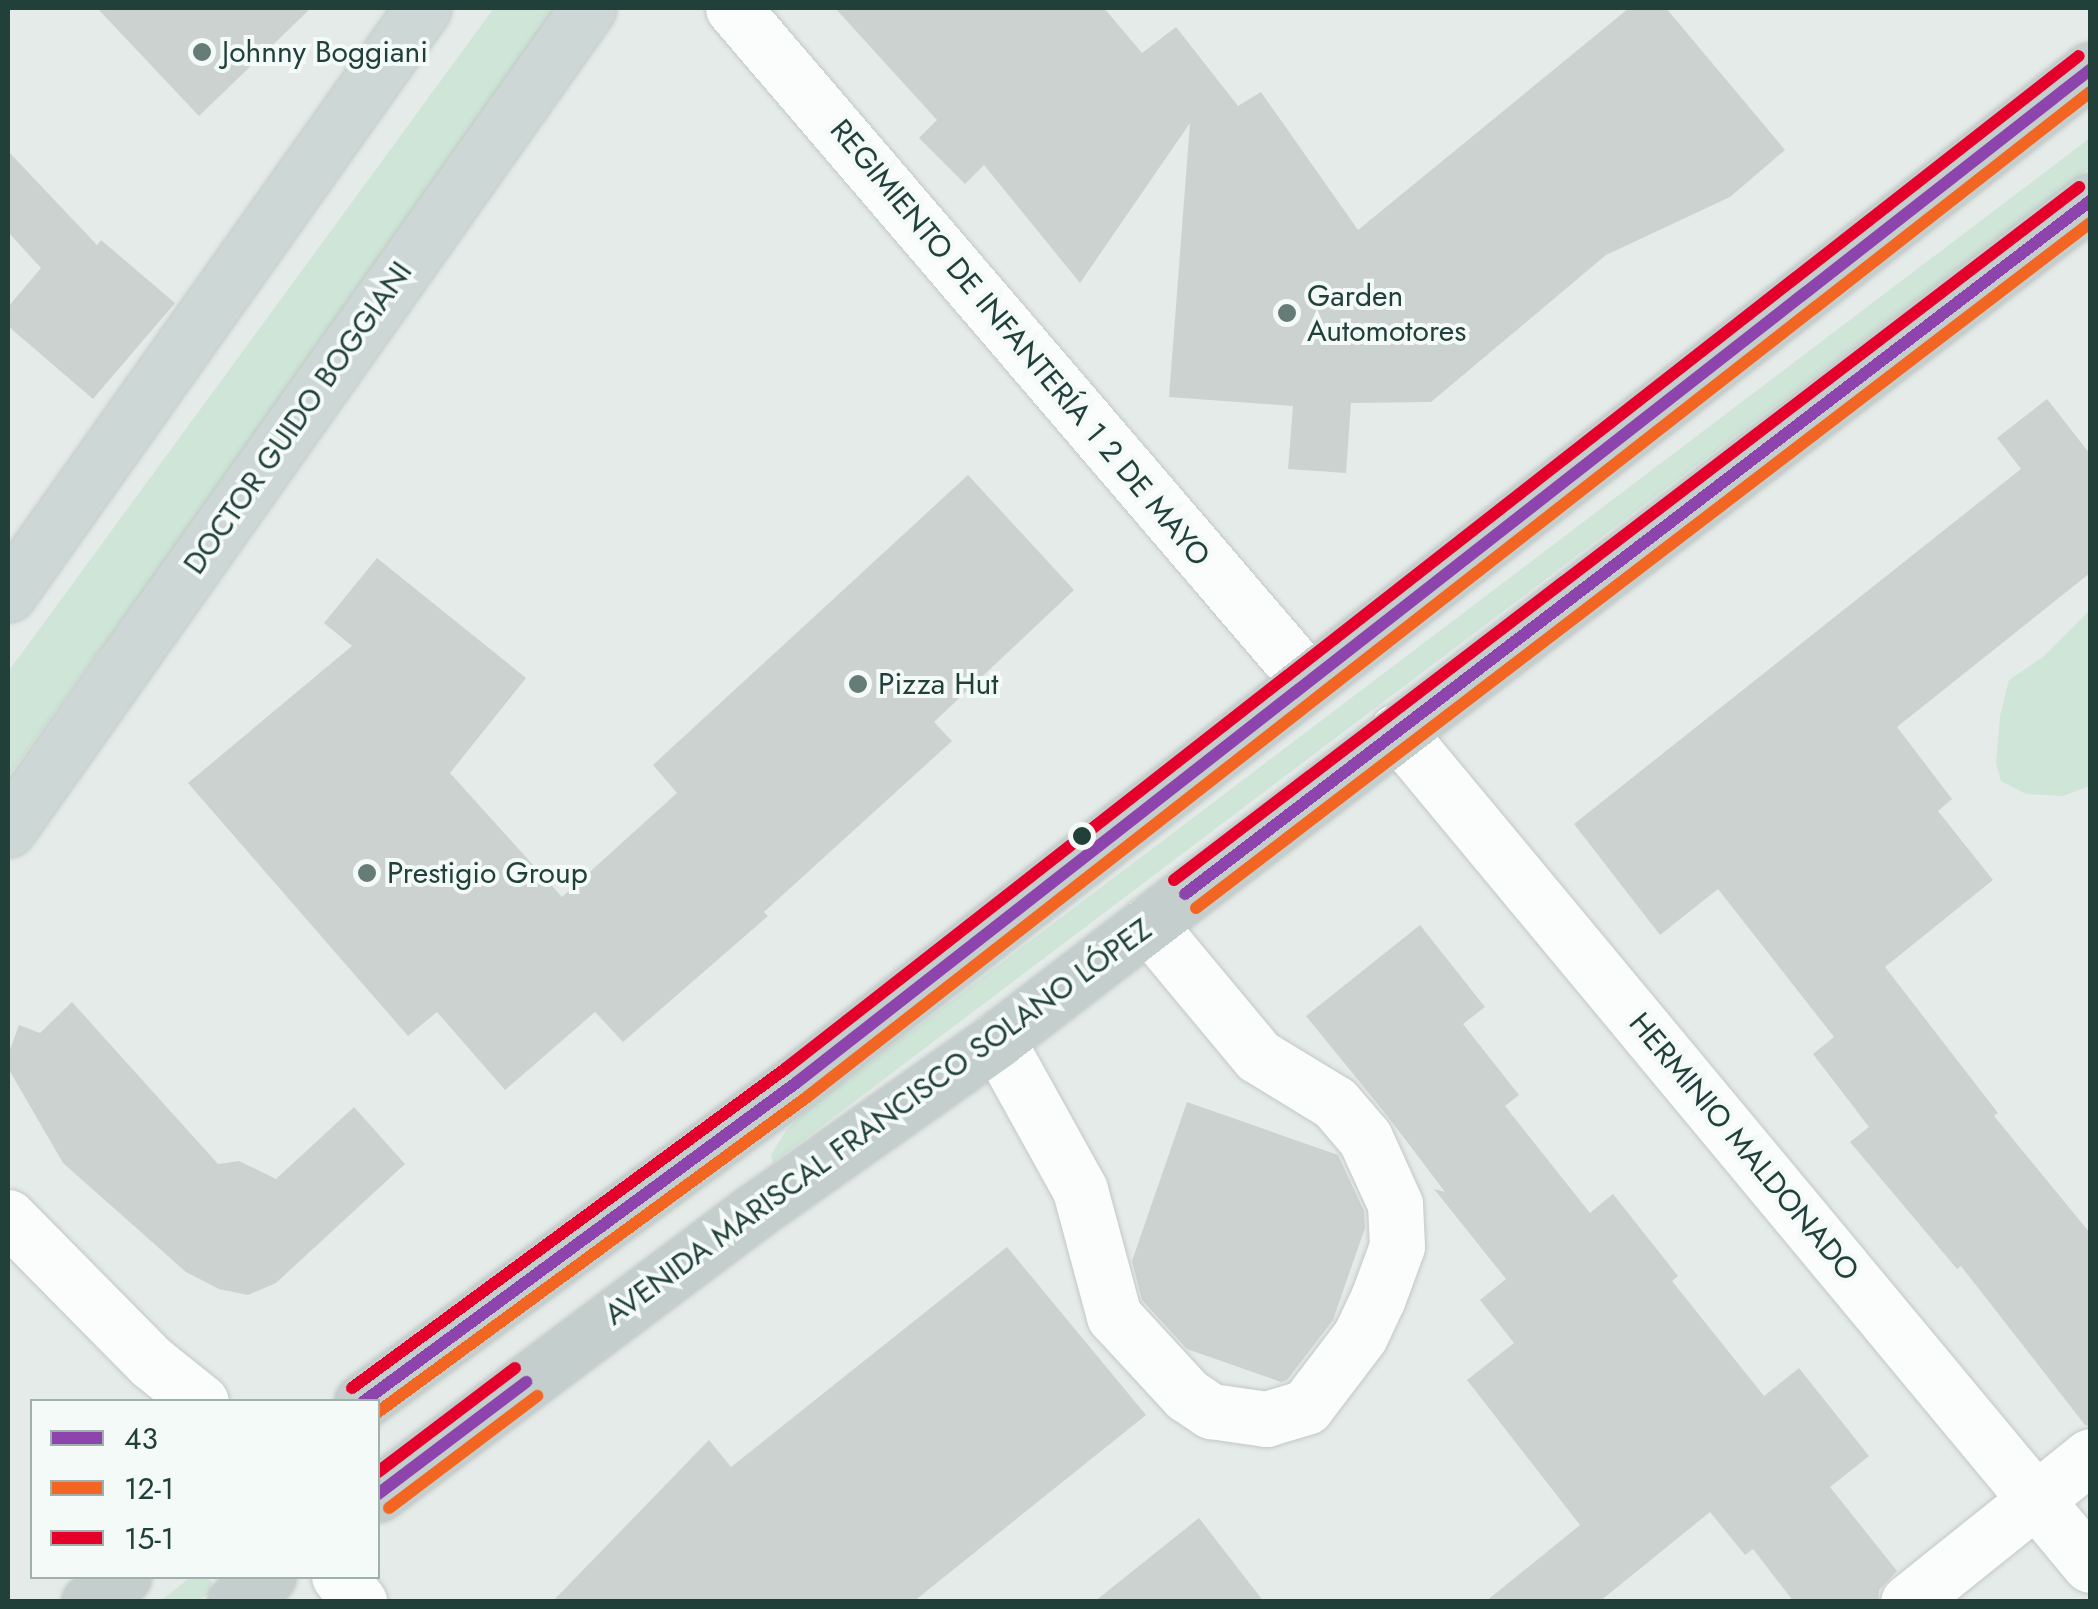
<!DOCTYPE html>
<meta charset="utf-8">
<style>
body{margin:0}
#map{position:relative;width:2098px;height:1609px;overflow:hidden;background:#e5ebe9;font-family:Jost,sans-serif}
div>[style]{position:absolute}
.green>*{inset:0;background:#cee5d7}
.building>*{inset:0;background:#ccd2d0}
.roads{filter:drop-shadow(0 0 2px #c2c8c6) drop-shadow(0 0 2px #c2c8c6)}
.minor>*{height:55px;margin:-27.5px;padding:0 27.5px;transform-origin:27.5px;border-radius:27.5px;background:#fbfcfc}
.secondary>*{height:55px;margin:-27.5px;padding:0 27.5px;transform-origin:27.5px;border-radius:27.5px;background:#fbfcfc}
.primary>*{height:55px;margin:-27.5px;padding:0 27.5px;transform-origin:27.5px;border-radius:27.5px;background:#cdd7d5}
.trunk>*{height:55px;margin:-27.5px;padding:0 27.5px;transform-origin:27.5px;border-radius:27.5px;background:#c4cecc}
.bus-1>*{height:12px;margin:-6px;padding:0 6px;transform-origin:6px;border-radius:6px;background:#8e44ad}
.bus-2>*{height:12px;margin:-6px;padding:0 6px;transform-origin:6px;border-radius:6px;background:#f26522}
.bus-3>*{height:12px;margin:-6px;padding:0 6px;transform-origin:6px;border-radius:6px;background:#e4002b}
.dots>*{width:28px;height:28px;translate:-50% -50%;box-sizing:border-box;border:5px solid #f4faf7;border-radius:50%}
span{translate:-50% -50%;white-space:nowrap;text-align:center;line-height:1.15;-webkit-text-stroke:8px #f4faf7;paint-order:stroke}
.poi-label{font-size:30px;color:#22403a}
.left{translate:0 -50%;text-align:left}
.street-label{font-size:30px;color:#22403a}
.frame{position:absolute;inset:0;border:10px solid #22403a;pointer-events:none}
.legend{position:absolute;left:30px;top:1399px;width:350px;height:180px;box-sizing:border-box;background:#f4faf7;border:2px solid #a0b0ab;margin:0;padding:12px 18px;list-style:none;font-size:30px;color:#22403a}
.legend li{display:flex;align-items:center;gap:20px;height:50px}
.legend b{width:50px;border:2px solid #a0b0ab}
</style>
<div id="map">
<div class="green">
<i style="clip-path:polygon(494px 8px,565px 8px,8px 777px,8px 672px)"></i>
<i style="clip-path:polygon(2090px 138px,2090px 168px,773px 1163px,771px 1155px,787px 1129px,806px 1111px)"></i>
<i style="clip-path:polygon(2090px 610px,2090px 786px,2063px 796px,2026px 794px,2001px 781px,1996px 763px,2000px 716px,2009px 680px,2043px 657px)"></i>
<i style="clip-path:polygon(191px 1577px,206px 1577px,212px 1582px,210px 1593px,198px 1601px,159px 1602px)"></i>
</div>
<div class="building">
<i style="clip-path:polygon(97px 8px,311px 8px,199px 116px)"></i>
<i style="clip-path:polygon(835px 8px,1104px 8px,1142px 53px,1176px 27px,1238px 106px,1261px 92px,1358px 230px,1629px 8px,1666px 8px,1785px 150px,1730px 197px,1606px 255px,1431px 402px,1351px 403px,1346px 473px,1288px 469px,1293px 406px,1169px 397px,1190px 123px,1080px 283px,984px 165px,965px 184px,919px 138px,937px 120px)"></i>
<i style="clip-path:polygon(8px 151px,97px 245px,101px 240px,175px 303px,93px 399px,8px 326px,8px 307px,41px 268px,8px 232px)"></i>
<i style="clip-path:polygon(2047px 399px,2090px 454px,2090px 573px,1897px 727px,1952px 799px,1938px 811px,1993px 880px,1885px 967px,1998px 1113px,1994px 1116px,2090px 1233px,2090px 1426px,2085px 1425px,1961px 1266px,1957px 1269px,1850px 1142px,1869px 1127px,1813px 1054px,1834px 1037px,1718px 889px,1660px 935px,1574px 824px,2021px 469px,1997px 438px)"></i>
<i style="clip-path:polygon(968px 475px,1074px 590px,934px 722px,952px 741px,764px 912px,768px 916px,623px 1042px,595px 1012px,505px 1090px,437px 1012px,408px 1036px,188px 783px,352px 646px,324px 623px,377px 558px,526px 678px,450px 773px,562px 897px,677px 793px,653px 765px)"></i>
<i style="clip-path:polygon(1420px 925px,1485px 1007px,1463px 1024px,1519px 1095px,1505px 1106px,1590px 1213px,1613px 1194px,1678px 1276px,1672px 1281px,1764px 1396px,1799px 1368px,1869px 1456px,1830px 1487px,1897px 1571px,1879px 1590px,1878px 1602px,1794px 1602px,1753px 1549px,1745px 1555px,1710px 1512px,1599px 1602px,1485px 1602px,1580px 1525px,1467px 1380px,1514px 1343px,1480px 1300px,1506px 1279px,1434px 1189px,1445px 1192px,1389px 1118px,1306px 1016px)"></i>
<i style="clip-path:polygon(72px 1002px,218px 1164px,239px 1161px,276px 1179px,354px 1107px,405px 1164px,276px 1283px,248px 1295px,219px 1289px,186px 1272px,63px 1163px,8px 1068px,8px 1055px,19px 1025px,40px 1033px)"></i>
<i style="clip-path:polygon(1187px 1102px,1338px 1155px,1364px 1211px,1365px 1228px,1333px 1320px,1287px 1380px,1281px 1382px,1187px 1349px,1142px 1300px,1132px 1261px)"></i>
<i style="clip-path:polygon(1007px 1247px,1146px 1415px,913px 1602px,552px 1602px,709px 1440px,731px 1467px)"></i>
<i style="clip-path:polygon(1199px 1518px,1264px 1602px,1094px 1602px)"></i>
</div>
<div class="roads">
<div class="minor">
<i style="left:733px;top:8px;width:883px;rotate:49.46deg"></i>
<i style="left:1397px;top:731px;width:1084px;rotate:50.28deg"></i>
<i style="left:997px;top:1040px;width:171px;rotate:61deg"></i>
<i style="left:1080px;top:1190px;width:131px;rotate:74.9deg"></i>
<i style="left:1114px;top:1316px;width:108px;rotate:47.3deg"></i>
<i style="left:1187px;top:1395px;width:29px;rotate:34deg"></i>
<i style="left:1211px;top:1411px;width:56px;rotate:8.3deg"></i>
<i style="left:1266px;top:1419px;width:42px;rotate:-16.7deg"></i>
<i style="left:1306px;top:1407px;width:89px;rotate:-52.7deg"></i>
<i style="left:1360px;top:1336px;width:42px;rotate:-64.7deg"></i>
<i style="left:1378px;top:1298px;width:55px;rotate:-69.9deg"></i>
<i style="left:1397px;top:1246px;width:42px;rotate:-92.7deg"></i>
<i style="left:1395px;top:1204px;width:72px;rotate:-114.4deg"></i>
<i style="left:1365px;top:1138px;width:46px;rotate:-130.6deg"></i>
<i style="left:1335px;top:1103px;width:90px;rotate:-148.6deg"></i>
<i style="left:1258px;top:1056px;width:172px;rotate:-129.8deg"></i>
<i style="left:339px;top:1576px;width:33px;rotate:52deg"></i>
<i style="left:1908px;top:1602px;width:233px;rotate:-38.7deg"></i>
</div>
<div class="secondary">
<i style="left:8px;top:1217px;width:204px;rotate:45.4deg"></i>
<i style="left:151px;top:1362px;width:64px;rotate:38.7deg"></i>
</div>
<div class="primary">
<i style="left:8px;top:594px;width:718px;rotate:-54.69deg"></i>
<i style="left:8px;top:829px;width:1005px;rotate:-54.76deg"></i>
</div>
<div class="trunk">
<i style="left:362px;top:1402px;width:539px;rotate:-36.32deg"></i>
<i style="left:796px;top:1083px;width:1643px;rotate:-38.06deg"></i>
<i style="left:378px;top:1494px;width:471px;rotate:-36.9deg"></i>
<i style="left:755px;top:1211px;width:296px;rotate:-35.2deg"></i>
<i style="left:997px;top:1040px;width:1378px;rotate:-37.51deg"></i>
<i style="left:89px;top:1602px;width:43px;rotate:-37.4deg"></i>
<i style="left:235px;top:1602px;width:42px;rotate:-38.2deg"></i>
</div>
</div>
<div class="bus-1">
<i style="left:1185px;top:894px;width:1140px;rotate:-37.44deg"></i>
<i style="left:363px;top:1402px;width:538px;rotate:-36.38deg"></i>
<i style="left:796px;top:1083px;width:1643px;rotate:-38.06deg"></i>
<i style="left:378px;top:1494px;width:186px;rotate:-37.1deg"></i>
</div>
<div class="bus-2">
<i style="left:1196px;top:908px;width:1126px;rotate:-37.46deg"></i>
<i style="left:378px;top:1412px;width:532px;rotate:-36.29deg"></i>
<i style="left:807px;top:1097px;width:1630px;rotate:-38.07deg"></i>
<i style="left:389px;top:1508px;width:186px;rotate:-37.1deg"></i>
</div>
<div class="bus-3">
<i style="left:1174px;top:880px;width:1140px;rotate:-37.44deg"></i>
<i style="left:352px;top:1388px;width:538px;rotate:-36.38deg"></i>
<i style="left:785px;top:1069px;width:1643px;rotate:-38.06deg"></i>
<i style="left:378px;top:1472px;width:172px;rotate:-37.2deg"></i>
</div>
<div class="dots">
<i style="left:202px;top:52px;background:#667c77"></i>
<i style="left:1287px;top:313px;background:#667c77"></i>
<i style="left:858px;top:684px;background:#667c77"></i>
<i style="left:1082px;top:836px;background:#22403a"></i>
<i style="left:367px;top:873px;background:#667c77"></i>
</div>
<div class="poi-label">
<span class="left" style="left:222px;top:52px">Johnny Boggiani</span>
<span class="left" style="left:1307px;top:313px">Garden<br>Automotores</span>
<span class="left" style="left:878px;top:684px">Pizza Hut</span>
<span class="left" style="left:387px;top:873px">Prestigio Group</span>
</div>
<div class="street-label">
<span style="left:1020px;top:343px;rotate:50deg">REGIMIENTO DE INFANTERÍA 1 2 DE MAYO</span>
<span style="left:298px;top:418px;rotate:-55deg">DOCTOR GUIDO BOGGIANI</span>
<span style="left:878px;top:1122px;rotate:-36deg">AVENIDA MARISCAL FRANCISCO SOLANO LÓPEZ</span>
<span style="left:1744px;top:1147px;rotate:50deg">HERMINIO MALDONADO</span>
</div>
<div class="frame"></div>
<ul class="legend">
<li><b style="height:12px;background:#8e44ad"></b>43</li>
<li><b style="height:12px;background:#f26522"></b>12-1</li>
<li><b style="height:12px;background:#e4002b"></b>15-1</li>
</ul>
</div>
